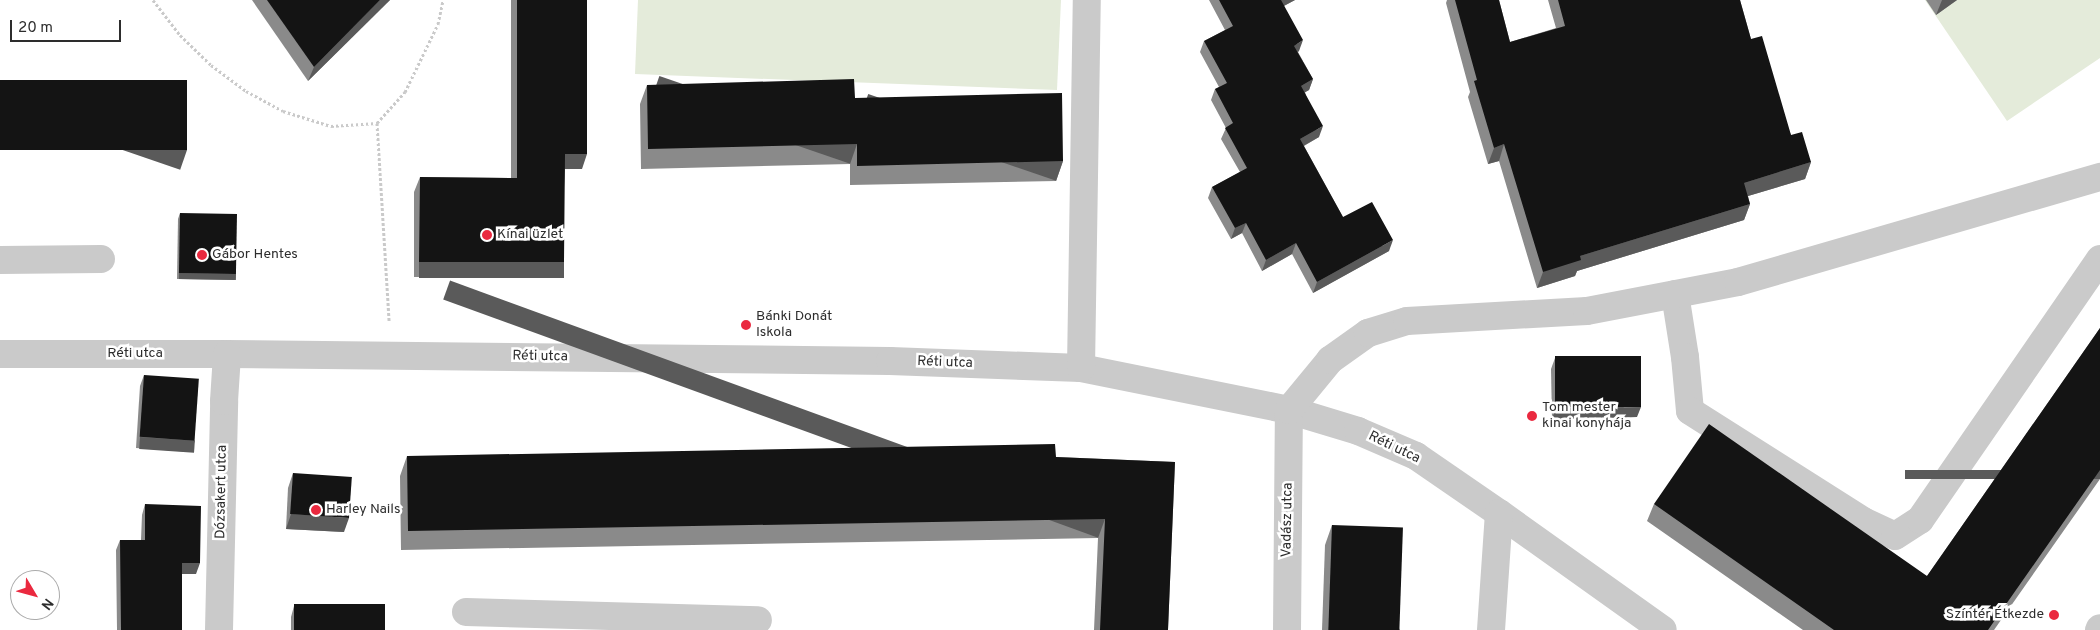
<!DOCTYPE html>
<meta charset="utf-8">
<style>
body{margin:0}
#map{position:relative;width:2100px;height:630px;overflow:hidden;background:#fff;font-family:Overpass,sans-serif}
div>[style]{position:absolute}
.green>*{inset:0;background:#e4ebda}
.path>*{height:3px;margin-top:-1.5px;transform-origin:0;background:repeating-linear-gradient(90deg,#cacaca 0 2.5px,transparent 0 5px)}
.minor>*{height:28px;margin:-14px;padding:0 14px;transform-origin:14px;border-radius:14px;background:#cacaca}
.wall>*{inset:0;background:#8a8a8a}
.shaded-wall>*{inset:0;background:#5a5a5a;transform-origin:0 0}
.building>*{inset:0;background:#141414;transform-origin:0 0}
.dots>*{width:14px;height:14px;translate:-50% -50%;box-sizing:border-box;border:2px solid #fff;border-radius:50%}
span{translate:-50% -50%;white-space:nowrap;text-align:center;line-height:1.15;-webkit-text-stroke:5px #fff;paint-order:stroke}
.poi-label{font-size:14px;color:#2d2d2d}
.left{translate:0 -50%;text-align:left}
.right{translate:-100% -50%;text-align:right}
.street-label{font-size:14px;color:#2d2d2d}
.north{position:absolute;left:10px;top:570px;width:50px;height:50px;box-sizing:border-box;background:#fff;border:1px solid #ababab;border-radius:50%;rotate:127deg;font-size:14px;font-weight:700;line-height:20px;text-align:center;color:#2d2d2d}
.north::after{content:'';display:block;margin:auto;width:18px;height:22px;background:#ea293f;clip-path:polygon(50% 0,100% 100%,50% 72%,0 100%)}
.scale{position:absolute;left:10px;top:20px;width:111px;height:22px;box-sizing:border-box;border:2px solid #2d2d2d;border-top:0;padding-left:6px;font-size:15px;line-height:18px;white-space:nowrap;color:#2d2d2d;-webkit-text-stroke:4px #fff;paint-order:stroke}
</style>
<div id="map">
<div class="green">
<i style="clip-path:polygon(638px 0,1061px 0,1057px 90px,635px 74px)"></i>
<i style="clip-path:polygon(1925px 0,2100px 0,2100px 58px,2007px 121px)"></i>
</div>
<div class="path">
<i style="left:153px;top:0;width:44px;rotate:52.4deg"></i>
<i style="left:180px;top:35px;width:43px;rotate:44.1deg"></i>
<i style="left:211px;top:65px;width:44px;rotate:36.6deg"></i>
<i style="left:246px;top:91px;width:42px;rotate:28.4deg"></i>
<i style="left:283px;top:111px;width:50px;rotate:17.4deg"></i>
<i style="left:331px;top:126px;width:46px;rotate:-3.7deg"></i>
<i style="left:377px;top:123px;width:42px;rotate:-47.9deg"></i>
<i style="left:405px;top:92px;width:76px;rotate:-64.1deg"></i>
<i style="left:438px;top:24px;width:25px;rotate:-78deg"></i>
<i style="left:377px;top:123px;width:199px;rotate:86.5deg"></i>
</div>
<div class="minor">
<i style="left:0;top:260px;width:101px;rotate:-0.6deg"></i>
<i style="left:1675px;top:294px;width:64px;rotate:81deg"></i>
<i style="left:1685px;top:357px;width:54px;rotate:84.7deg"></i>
<i style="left:1690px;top:411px;width:205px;rotate:32.4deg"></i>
<i style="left:1863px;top:521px;width:35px;rotate:25deg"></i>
<i style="left:1895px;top:536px;width:30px;rotate:-33deg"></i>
<i style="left:1920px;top:520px;width:317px;rotate:-55.4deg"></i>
<i style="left:0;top:354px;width:227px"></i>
<i style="left:227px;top:354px;width:663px;rotate:0.6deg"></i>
<i style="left:890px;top:361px;width:191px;rotate:2.1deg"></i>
<i style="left:1081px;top:368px;width:212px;rotate:11.4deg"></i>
<i style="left:1289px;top:410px;width:72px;rotate:16.9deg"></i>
<i style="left:1358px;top:431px;width:63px;rotate:23.3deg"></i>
<i style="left:1416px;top:456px;width:101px;rotate:34.5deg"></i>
<i style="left:1499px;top:513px;width:201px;rotate:35.5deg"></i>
<i style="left:1081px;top:368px;width:368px;rotate:-89.1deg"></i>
<i style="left:466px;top:612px;width:292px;rotate:1.6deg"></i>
<i style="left:219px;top:630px;width:229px;rotate:-88.7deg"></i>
<i style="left:224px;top:401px;width:47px;rotate:-86.3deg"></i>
<i style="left:1287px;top:630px;width:220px;rotate:-89.5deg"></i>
<i style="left:1289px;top:410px;width:65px;rotate:-50.6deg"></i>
<i style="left:1330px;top:360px;width:47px;rotate:-35.4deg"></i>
<i style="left:1368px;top:333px;width:41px;rotate:-17.1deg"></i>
<i style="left:1407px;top:321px;width:180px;rotate:-3.2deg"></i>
<i style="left:1587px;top:311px;width:154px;rotate:-10.9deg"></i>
<i style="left:1738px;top:282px;width:377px;rotate:-16.2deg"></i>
<i style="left:1491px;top:630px;width:117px;rotate:-86.1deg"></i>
<i style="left:2099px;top:630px;width:2px;rotate:-63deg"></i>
</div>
<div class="wall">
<i style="clip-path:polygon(252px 0,390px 0,308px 81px)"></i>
<i style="clip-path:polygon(511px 0,587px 0,582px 169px,565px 169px,559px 277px,414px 277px,414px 192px,420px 177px,511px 178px)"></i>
<i style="clip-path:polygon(1209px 0,1295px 0,1284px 6px,1299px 51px,1298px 52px,1313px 79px,1309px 90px,1305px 92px,1319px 137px,1304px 146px,1343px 217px,1389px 251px,1313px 293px,1292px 254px,1262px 271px,1242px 233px,1231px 239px,1208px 198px,1212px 187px,1240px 172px,1221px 139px,1226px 128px,1211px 100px,1215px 89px,1219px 87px,1200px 52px,1204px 41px,1225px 30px)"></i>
<i style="clip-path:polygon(1447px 0,1499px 0,1510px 42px,1556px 28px,1548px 0,1740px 0,1751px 39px,1791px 135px,1811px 162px,1805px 179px,1748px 196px,1750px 204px,1744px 220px,1577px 271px,1575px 276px,1537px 288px,1499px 161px,1488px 164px,1468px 97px,1470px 92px,1446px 3px)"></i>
<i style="clip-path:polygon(1926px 0,1957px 0,1936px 15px)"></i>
<i style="clip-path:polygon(647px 85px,855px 98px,1063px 161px,1056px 181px,850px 185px,850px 164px,641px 169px,640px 104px)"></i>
<i style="clip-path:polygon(180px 213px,236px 274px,234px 280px,177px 279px,178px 219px)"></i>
<i style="clip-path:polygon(2100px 328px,2100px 479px,1994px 630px,1803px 630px,1647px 521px,1654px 504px,1927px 576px)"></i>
<i style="clip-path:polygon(1555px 358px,1637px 417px,1552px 419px,1551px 369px)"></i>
<i style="clip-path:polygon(144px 375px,195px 441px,191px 452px,136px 448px,140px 386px)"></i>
<i style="clip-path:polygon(407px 456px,1056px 457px,1175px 462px,1168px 630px,1094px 630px,1098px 538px,401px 550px,400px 476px)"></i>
<i style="clip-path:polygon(293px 473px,344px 532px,286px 529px,288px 488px)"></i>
<i style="clip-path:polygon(145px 504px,196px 574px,182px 574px,182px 630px,117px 630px,116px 550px,120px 540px,141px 540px,142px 515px)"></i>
<i style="clip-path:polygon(1332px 525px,1400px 630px,1322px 630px,1325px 545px)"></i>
<i style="clip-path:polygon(294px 606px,385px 630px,291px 630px,291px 617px)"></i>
</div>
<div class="shaded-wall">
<i style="clip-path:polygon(380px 0,390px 0,308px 81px,314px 67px)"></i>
<i style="clip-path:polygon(1280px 0,1295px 0,1276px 10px)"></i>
<i style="clip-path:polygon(1942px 0,1957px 0,1936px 15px)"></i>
<i style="clip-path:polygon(1303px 40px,1299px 51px,1290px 56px,1294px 46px)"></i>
<i style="clip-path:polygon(1313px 79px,1309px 90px,1297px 97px,1301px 86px)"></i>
<i style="clip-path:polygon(1323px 126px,1319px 137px,1296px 150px,1300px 139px)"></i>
<i style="left:857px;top:144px;width:21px;height:209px;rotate:109deg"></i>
<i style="clip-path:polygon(1504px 144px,1499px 161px,1488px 164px,1494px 148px)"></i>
<i style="left:187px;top:150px;width:21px;height:187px;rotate:109deg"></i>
<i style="clip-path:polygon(565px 154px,587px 154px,582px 169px,560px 169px)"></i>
<i style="left:1063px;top:161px;width:21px;height:206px;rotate:109deg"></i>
<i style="clip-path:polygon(1811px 162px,1805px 179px,1738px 199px,1744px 183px)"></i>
<i style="clip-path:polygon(1750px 204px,1744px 220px,1577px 271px,1575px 276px,1537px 288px,1543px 272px,1580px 256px)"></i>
<i style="clip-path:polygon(1246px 223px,1242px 233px,1231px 239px,1235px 228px)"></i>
<i style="clip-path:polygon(1393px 240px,1389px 251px,1313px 293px,1317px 282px)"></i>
<i style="clip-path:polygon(1296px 243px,1292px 254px,1262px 271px,1266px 260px)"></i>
<i style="left:419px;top:262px;width:145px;height:16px"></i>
<i style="left:179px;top:273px;width:57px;height:6px;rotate:1deg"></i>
<i style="clip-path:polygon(1641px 407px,1637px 417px,1552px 419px,1556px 408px)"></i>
<i style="left:140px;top:437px;width:55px;height:12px;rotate:4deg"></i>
<i style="left:2100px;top:470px;width:9px;height:195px;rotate:90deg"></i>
<i style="clip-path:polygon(291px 514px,349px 518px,344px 532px,286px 529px)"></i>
<i style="left:1105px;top:519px;width:20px;height:697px;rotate:110deg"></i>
<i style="clip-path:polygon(182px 563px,200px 563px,196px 574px,178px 574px)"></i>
</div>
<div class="building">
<i style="clip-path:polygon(267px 0,380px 0,314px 67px)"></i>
<i style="clip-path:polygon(517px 0,587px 0,587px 154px,565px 154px,564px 262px,419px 262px,420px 177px,517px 178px)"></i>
<i style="clip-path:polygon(1219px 0,1281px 0,1303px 40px,1294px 46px,1313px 79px,1301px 86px,1323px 126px,1300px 139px,1343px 217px,1372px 202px,1393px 240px,1317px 282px,1296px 243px,1266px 260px,1246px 223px,1235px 228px,1212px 187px,1247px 168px,1225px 128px,1233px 123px,1215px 89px,1227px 83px,1204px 41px,1233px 26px)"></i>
<i style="clip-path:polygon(1455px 0,1499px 0,1510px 42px,1565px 26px,1558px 0,1740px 0,1751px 39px,1762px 36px,1791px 135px,1802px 132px,1811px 162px,1744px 183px,1750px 204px,1580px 256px,1581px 260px,1543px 272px,1504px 144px,1494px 148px,1474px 81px,1477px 80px)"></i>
<i style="clip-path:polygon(854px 79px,855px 98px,1062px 93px,1063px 161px,857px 166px,857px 144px,648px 149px,647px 85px)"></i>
<i style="left:187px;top:80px;width:70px;height:187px;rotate:90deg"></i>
<i style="left:180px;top:213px;width:57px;height:60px;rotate:1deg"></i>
<i style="clip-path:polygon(2100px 328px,2100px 470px,1988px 630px,1834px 630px,1654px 504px,1709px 424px,1927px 576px)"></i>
<i style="left:1641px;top:356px;width:51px;height:86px;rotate:90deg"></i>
<i style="left:144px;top:375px;width:55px;height:62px;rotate:4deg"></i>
<i style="clip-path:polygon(1055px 444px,1056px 457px,1175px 462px,1168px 630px,1100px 630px,1105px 519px,408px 531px,407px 456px)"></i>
<i style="left:293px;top:473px;width:59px;height:41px;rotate:4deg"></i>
<i style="clip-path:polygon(145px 504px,201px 506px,200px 563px,182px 563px,182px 630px,121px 630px,120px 540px,145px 540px)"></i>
<i style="left:1332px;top:525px;width:71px;height:105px;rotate:2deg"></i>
<i style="left:385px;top:604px;width:26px;height:91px;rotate:90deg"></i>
</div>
<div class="dots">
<i style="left:487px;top:235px;background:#ea293f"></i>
<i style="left:202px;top:255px;background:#ea293f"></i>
<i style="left:746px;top:325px;background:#ea293f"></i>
<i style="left:1532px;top:416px;background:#ea293f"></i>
<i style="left:316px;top:510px;background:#ea293f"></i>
<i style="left:2054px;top:615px;background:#ea293f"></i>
</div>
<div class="poi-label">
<span class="left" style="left:497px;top:235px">Kínai üzlet</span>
<span class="left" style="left:212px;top:255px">Gábor Hentes</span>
<span class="left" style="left:756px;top:325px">Bánki Donát<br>Iskola</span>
<span class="left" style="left:1542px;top:416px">Tom mester<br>kinai konyhája</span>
<span class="left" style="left:326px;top:510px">Harley Nails</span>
<span class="right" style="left:2044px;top:615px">Színtér Étkezde</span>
</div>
<div class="street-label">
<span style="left:135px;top:354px">Réti utca</span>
<span style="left:540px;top:357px;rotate:1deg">Réti utca</span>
<span style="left:945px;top:363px;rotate:2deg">Réti utca</span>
<span style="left:1394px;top:448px;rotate:26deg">Réti utca</span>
<span style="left:222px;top:492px;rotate:-89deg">Dózsakert utca</span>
<span style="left:1288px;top:520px;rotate:-89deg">Vadász utca</span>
</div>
<div class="north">N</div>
<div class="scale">20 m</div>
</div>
